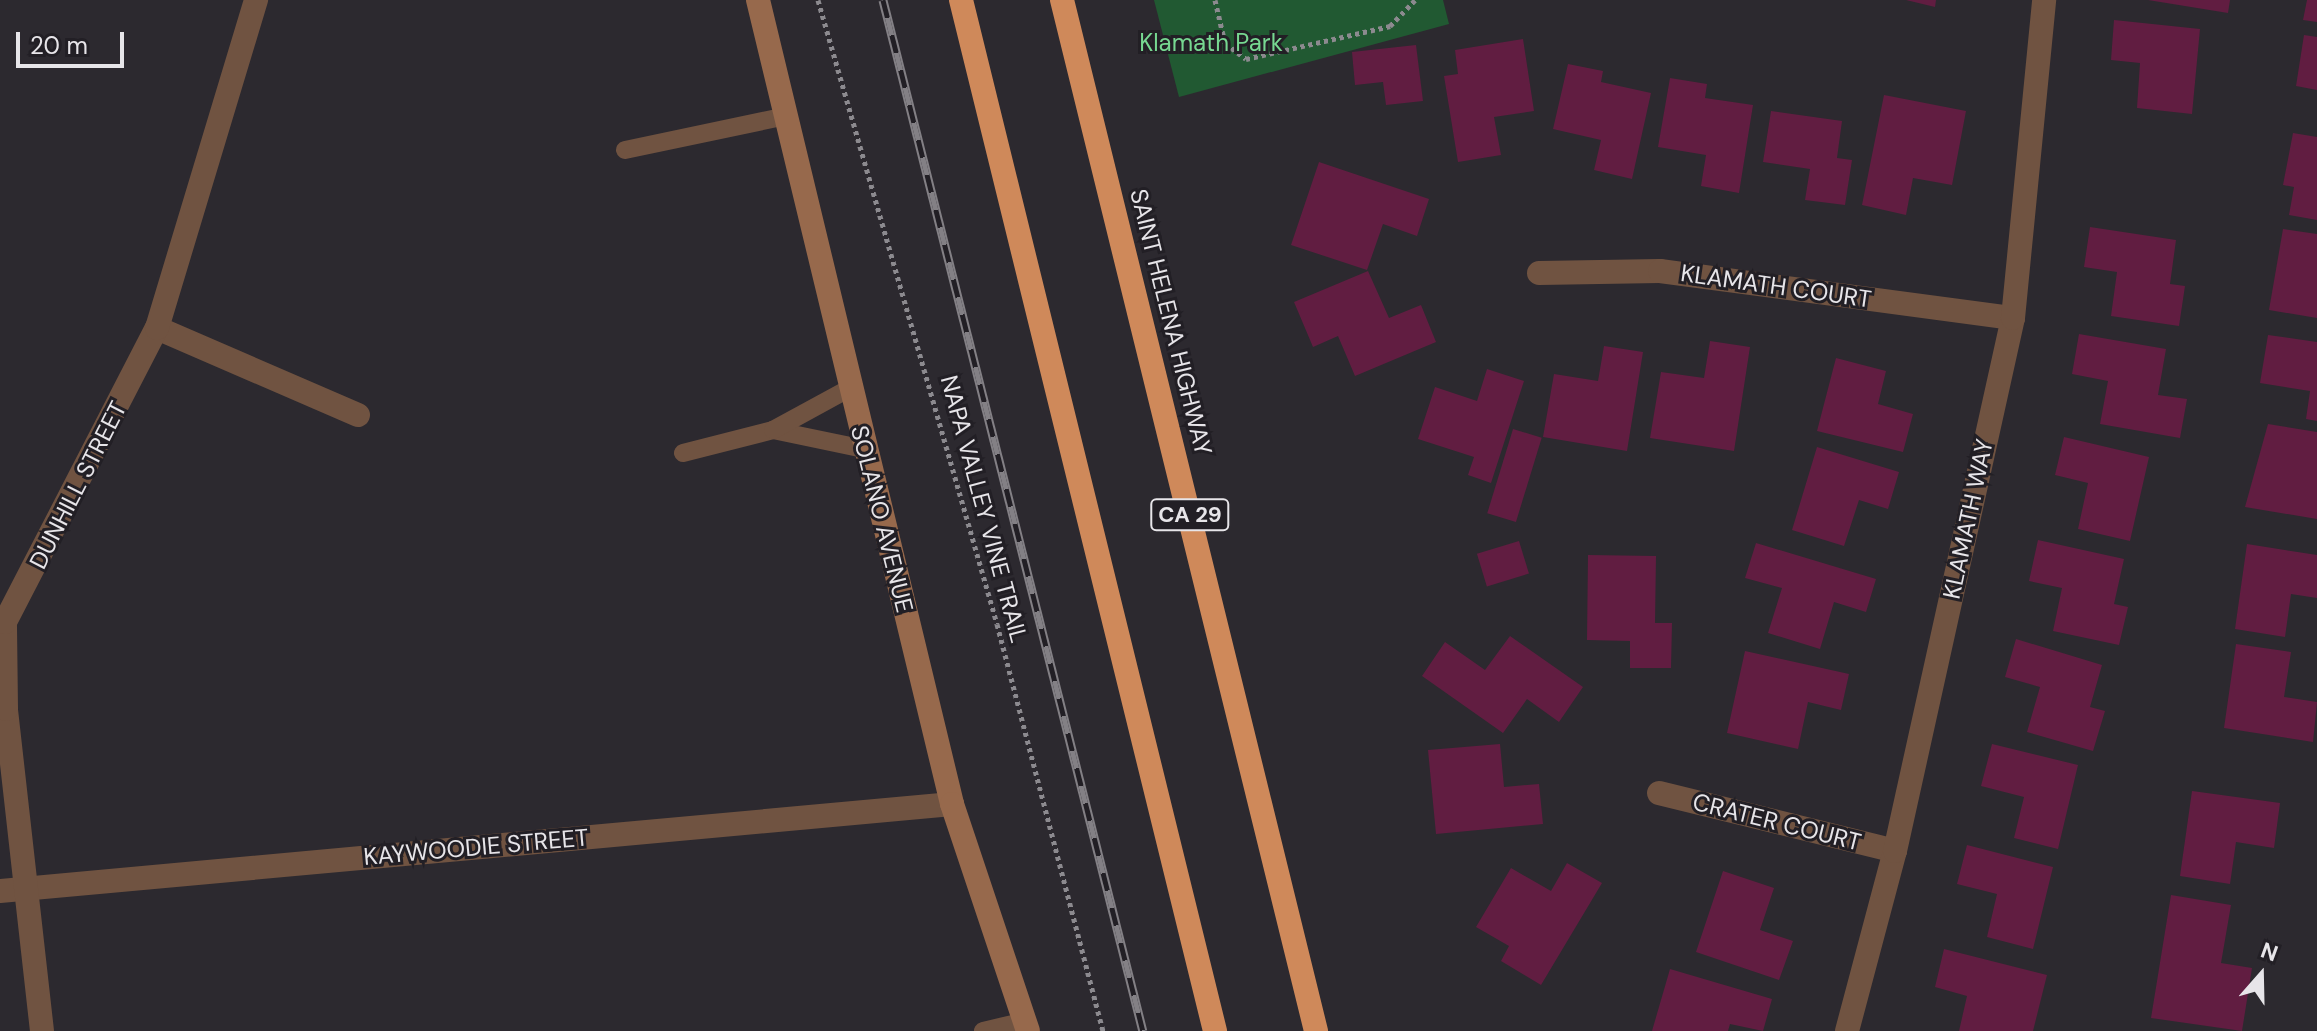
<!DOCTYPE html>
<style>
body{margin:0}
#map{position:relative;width:2317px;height:1031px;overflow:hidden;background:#2c292f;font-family:"DM Sans",sans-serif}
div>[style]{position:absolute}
.green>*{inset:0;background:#215932}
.building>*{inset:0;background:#611d41;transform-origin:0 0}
.path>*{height:5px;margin-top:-2.5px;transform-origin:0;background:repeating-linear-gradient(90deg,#8c8a8f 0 4px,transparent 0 8px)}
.lane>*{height:18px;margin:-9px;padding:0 9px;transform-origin:9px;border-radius:9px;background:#705341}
.street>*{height:24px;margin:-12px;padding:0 12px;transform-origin:12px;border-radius:12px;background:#705341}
.secondary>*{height:24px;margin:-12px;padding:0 12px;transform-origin:12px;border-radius:12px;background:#97694c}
.highway>*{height:24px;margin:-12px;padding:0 12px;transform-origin:12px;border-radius:12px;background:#cf895a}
.rail>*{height:9px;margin-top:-4.5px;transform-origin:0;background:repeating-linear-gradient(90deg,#221f25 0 18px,#838085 0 36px);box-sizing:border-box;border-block:2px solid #838085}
span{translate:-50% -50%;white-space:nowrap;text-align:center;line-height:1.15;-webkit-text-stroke:6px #221f25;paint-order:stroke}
.shield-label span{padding:2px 6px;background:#221f25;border:2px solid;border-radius:6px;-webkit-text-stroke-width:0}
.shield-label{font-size:22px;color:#e7e5e9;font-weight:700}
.park-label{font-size:24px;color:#77d891}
.street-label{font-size:24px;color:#e7e5e9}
.north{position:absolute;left:2221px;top:935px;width:80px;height:80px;-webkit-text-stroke:6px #221f25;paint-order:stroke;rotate:20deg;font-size:22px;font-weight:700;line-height:32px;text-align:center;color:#e7e5e9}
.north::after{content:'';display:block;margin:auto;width:28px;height:36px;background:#e7e5e9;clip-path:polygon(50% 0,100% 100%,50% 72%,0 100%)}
.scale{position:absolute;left:16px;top:32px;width:108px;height:36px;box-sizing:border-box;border:4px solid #e7e5e9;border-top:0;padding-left:10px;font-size:24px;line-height:28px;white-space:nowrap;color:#e7e5e9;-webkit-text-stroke:6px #221f25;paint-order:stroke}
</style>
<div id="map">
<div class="green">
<i style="clip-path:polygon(1154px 0,1443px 0,1449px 24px,1179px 97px)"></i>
</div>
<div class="building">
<i style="clip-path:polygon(1906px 0,1936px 0,1935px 7px)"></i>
<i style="clip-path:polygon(2148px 0,2230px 0,2228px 13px)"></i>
<i style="clip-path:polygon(2307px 0,2317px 0,2317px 22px,2303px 20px)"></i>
<i style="clip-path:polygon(2114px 20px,2200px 29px,2192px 114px,2137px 108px,2140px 63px,2111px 60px)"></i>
<i style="clip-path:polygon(2304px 35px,2317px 37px,2317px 90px,2296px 86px)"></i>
<i style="clip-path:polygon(1523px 39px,1534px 111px,1494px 117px,1501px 155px,1458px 162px,1444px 76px,1458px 74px,1455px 50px)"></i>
<i style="clip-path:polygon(1416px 45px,1423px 101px,1386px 105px,1383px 82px,1355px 85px,1352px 52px)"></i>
<i style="clip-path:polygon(1568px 64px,1603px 71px,1601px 82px,1651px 93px,1632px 179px,1594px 170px,1601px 140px,1553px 129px)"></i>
<i style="clip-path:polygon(1670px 78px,1707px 84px,1705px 98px,1753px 105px,1739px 193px,1701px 186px,1706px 155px,1658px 147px)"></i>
<i style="clip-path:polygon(1884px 95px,1966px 111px,1952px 185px,1913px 178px,1906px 215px,1862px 205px)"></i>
<i style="clip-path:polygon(1771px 111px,1842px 121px,1837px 158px,1852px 160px,1845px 205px,1805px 200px,1810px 169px,1763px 162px)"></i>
<i style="clip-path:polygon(2293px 133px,2317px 137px,2317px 220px,2289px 215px,2294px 187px,2283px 185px)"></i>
<i style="clip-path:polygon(1319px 162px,1429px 199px,1417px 236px,1383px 224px,1367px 270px,1291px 245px)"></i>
<i style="clip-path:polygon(2090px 227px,2176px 240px,2170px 284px,2185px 286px,2179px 326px,2111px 316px,2117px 272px,2084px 267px)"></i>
<i style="clip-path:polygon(2283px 229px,2317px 234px,2317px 318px,2269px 310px)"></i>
<i style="clip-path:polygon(1368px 271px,1389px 318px,1421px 305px,1436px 342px,1355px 376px,1338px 336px,1313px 347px,1294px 302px)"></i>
<i style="clip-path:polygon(2079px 334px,2166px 349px,2158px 395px,2187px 399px,2180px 438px,2100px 424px,2108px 381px,2072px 374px)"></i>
<i style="clip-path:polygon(2268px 335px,2317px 342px,2317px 421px,2306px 419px,2310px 391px,2260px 383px)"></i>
<i style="clip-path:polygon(1710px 341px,1750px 347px,1734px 451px,1650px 438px,1661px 372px,1704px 378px)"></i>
<i style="clip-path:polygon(1604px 346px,1643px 352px,1627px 451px,1543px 437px,1554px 374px,1598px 381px)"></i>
<i style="clip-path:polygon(1836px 358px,1886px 371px,1878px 404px,1913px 414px,1903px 452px,1817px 431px)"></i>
<i style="clip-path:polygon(1487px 369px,1524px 381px,1491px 483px,1468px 475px,1474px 457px,1418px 439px,1435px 387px,1477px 401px)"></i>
<i style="clip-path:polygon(2268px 424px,2317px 432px,2317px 519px,2245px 507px)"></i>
<i style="left:1513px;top:429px;width:30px;height:88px;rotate:17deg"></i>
<i style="clip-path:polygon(2064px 437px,2149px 457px,2130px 541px,2078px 529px,2088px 483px,2055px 475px)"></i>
<i style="clip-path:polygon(1817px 447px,1899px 472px,1888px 509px,1859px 500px,1844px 546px,1792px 530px)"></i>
<i style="clip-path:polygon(2038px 540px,2124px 559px,2114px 604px,2128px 607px,2119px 645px,2053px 631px,2062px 588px,2029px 581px)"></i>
<i style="left:1519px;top:541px;width:34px;height:44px;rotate:73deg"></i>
<i style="clip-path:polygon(1756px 543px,1876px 579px,1866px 612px,1834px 602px,1820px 649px,1768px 633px,1782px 588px,1745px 578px)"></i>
<i style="clip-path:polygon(2247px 544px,2317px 555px,2317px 598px,2291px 594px,2285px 637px,2235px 629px)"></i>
<i style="clip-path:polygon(1588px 555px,1656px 556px,1655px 623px,1672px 623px,1671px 668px,1630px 668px,1630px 641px,1587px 640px)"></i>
<i style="clip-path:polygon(1510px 636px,1583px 687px,1559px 722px,1527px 699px,1503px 733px,1422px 676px,1445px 642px,1485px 670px)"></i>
<i style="clip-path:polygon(2016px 639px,2102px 665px,2090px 707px,2105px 711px,2093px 751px,2027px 732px,2040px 687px,2005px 677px)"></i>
<i style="clip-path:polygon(2236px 644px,2291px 652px,2284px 697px,2317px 702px,2313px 742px,2224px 728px)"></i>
<i style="clip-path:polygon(1745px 651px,1849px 674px,1841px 710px,1808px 702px,1798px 749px,1727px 733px)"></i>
<i style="clip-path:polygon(1500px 744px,1504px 787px,1539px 784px,1543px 824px,1436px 834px,1428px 750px)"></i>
<i style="clip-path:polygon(1992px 744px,2078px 765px,2058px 849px,2014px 838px,2024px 797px,1981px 786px)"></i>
<i style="clip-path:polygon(2192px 791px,2280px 803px,2274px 848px,2236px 842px,2230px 884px,2180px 876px)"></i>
<i style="clip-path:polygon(1967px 845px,2053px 867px,2033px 949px,1987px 937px,1997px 894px,1957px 884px)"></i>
<i style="clip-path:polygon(1567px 863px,1602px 883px,1541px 985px,1501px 961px,1509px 946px,1476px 927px,1511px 868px,1551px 891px)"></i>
<i style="clip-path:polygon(1723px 871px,1774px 888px,1760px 930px,1793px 941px,1779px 980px,1696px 952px)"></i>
<i style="clip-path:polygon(2171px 895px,2231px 905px,2221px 963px,2252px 968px,2242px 1031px,2151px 1018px)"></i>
<i style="clip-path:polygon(1944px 949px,2047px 975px,2033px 1031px,1959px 1031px,1967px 996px,1935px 987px)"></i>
<i style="clip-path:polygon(1670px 969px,1772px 999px,1763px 1031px,1730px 1024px,1728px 1031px,1652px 1031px)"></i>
</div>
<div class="path">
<i style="left:818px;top:0;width:649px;rotate:73.99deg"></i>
<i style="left:997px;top:624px;width:421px;rotate:75.4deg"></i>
<i style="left:1215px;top:0;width:44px;rotate:76.9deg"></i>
<i style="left:1225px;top:43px;width:26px;rotate:37deg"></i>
<i style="left:1246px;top:59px;width:148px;rotate:-12.9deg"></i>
<i style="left:1390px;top:26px;width:36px;rotate:-46deg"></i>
</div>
<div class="lane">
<i style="left:625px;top:150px;width:165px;rotate:-11.9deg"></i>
<i style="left:773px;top:430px;width:94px;rotate:11.7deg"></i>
<i style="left:683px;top:453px;width:93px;rotate:-14.3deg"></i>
<i style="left:773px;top:430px;width:88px;rotate:-28.6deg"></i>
<i style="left:983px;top:1031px;width:43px;rotate:-13.4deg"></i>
</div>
<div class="street">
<i style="left:1539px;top:273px;width:121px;rotate:-0.9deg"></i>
<i style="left:1660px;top:271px;width:356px;rotate:7.6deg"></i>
<i style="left:157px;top:328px;width:219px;rotate:23.4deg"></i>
<i style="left:1659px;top:793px;width:243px;rotate:13.8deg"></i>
<i style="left:0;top:891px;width:956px;rotate:-5.22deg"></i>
<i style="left:42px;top:1031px;width:324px;rotate:-96.4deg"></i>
<i style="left:6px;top:709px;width:87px;rotate:-90.7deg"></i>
<i style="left:5px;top:622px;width:331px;rotate:-62.7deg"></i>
<i style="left:157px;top:328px;width:343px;rotate:-73.2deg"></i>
<i style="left:1847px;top:1031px;width:186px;rotate:-75.1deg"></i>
<i style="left:1895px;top:851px;width:546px;rotate:-77.52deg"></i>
<i style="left:2013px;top:318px;width:320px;rotate:-84.4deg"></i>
</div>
<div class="secondary">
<i style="left:758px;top:0;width:827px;rotate:76.43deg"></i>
<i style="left:952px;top:804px;width:239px;rotate:71.5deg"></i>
</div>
<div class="highway">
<i style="left:961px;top:0;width:1062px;rotate:76.16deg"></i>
<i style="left:1062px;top:0;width:1062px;rotate:76.16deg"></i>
</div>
<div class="rail">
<i style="left:883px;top:0;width:1063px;rotate:75.85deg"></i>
</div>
<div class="shield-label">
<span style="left:1190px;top:515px">CA 29</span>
</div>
<div class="park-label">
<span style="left:1211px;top:43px">Klamath Park</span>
</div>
<div class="street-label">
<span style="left:1776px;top:286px;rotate:8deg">KLAMATH COURT</span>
<span style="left:1171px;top:322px;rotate:76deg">SAINT HELENA HIGHWAY</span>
<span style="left:78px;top:485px;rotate:-63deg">DUNHILL STREET</span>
<span style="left:984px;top:509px;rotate:75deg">NAPA VALLEY VINE TRAIL</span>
<span style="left:882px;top:519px;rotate:76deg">SOLANO AVENUE</span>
<span style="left:1968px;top:519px;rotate:-78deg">KLAMATH WAY</span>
<span style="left:1777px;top:822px;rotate:14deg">CRATER COURT</span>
<span style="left:476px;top:847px;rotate:-5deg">KAYWOODIE STREET</span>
</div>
<div class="north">N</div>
<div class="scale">20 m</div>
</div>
